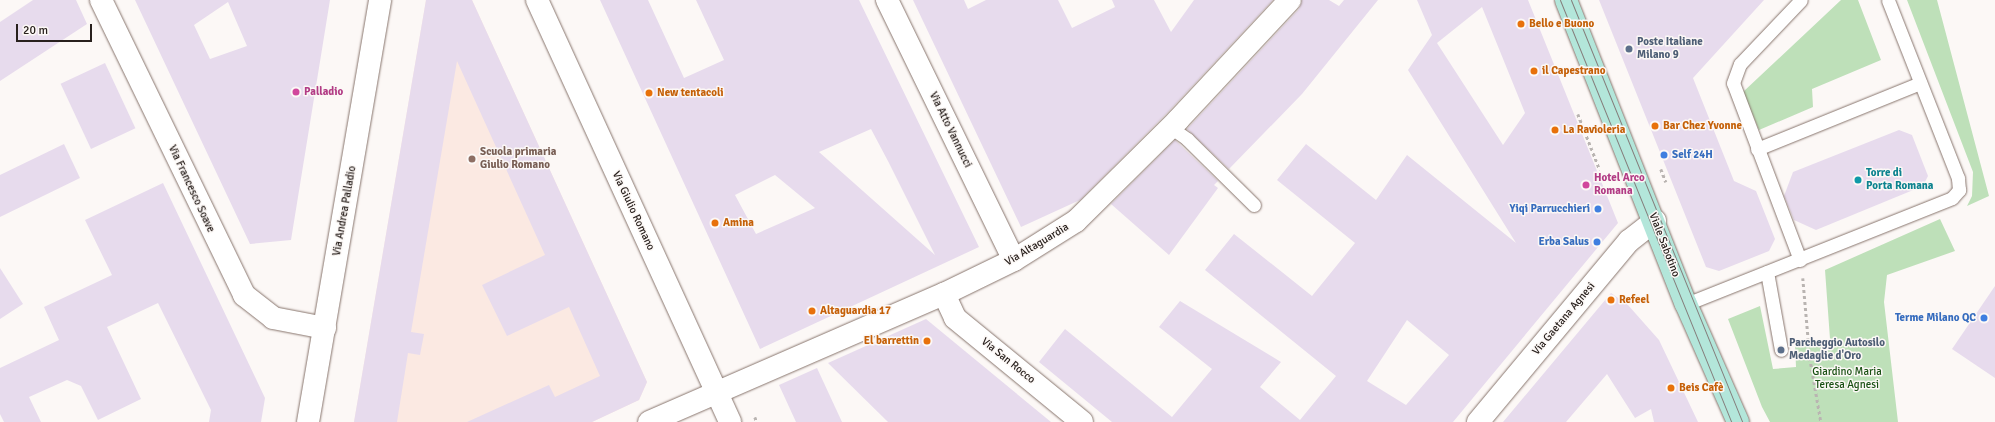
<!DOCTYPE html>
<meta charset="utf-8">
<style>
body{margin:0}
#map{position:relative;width:1995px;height:422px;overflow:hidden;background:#fcf8f6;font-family:Signika,sans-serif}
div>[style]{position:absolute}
.built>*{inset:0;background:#fbe9e2}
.green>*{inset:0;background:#bee0b9}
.building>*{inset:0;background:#e7dbed;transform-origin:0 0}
.path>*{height:2.5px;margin-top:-1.25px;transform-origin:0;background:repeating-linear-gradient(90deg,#b9b4b1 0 3px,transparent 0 6px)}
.roads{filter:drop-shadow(0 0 1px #88756d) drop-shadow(0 0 1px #88756d)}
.lane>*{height:13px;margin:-6.5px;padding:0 6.5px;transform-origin:6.5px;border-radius:6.5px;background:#fff}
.street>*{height:22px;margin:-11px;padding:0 11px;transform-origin:11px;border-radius:11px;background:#fff}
.secondary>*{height:22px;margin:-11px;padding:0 11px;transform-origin:11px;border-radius:11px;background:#b3e6da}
.tram>*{height:1px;margin:-0.5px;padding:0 0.5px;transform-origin:0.5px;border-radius:0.5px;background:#857e7c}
.dots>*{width:11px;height:11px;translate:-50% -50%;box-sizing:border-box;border:2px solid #fcf8f6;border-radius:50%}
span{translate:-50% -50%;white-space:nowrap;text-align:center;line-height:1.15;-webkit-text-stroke:3px #fcf8f6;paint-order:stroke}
.food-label{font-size:11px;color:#c56008;font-weight:700}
.left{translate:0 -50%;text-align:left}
.right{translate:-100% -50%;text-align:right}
.service-label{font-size:11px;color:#4e5e75;font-weight:700}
.hotel-label{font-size:11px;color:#b23c85;font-weight:700}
.street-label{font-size:11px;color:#28201d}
.education-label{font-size:11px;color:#785e54;font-weight:700}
.shop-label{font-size:11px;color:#366cbe;font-weight:700}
.culture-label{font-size:11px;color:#0d838f;font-weight:700}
.park-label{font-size:11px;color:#195013}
.scale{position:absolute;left:16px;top:24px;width:76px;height:18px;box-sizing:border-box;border:2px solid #28201d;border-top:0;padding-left:5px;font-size:12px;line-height:14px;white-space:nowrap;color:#28201d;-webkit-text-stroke:3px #fcf8f6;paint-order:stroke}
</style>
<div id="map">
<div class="built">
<i style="clip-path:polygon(426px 0,472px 0,647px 382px,639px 400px,592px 422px,354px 422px)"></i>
</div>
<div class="green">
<i style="clip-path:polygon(1841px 0,1858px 0,1881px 60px,1812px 89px,1813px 107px,1759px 130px,1743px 92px)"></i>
<i style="clip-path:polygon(1907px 0,1937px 0,1989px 196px,1967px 206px,1972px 196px,1973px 172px)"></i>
<i style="clip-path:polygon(1940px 219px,1955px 251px,1887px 275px,1884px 302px,1898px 422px,1770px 422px,1762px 407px,1728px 319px,1760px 306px,1773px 369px,1796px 367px,1795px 344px,1830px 339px,1825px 270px)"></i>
</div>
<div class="building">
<i style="clip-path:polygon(33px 0,76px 0,87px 24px,0 81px,0 22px)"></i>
<i style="clip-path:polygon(evenodd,135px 0,330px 0,291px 240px,250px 244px,135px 0,228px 2px,247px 46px,210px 59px,194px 25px,228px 2px)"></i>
<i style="clip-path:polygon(426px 0,472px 0,647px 382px,639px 400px,592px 422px,467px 422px,549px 385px,555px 397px,600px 376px,569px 307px,507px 336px,482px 285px,545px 255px,457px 61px,411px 332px,424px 334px,420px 355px,408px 353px,397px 422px,354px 422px)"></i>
<i style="clip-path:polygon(evenodd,600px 0,648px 0,684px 78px,724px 60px,696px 0,859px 0,979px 247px,760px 349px,600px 0,871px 129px,889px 163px,935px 255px,819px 152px,871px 129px,600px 0,775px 175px,815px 208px,756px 234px,735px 195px,775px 175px)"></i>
<i style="clip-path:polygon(913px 0,964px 0,968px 9px,986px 0,1058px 0,1072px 28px,1115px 7px,1112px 0,1154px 0,1171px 32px,1194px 0,1273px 0,1169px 111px,1080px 200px,1021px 227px)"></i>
<i style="clip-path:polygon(1302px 0,1329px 0,1339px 6px,1344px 0,1378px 0,1302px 94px,1229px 169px,1187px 129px,1299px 9px)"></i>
<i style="clip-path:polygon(evenodd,1417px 0,1528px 0,1618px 223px,1453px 422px,1112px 422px,1039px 362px,1065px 329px,1172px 417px,1212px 369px,1159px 327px,1180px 301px,1281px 362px,1260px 387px,1300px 420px,1336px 376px,1205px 270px,1234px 234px,1312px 296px,1355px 243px,1277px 180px,1306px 144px,1376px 200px,1407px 155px,1516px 243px,1408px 70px,1432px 35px,1417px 0,1482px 7px,1525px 113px,1503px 145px,1437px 43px,1482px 7px,1417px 0,1407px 320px,1449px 355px,1406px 405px,1367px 381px,1407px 320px)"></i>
<i style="clip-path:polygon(1599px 0,1764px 0,1693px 78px,1734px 181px,1756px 191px,1775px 239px,1769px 251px,1719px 271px,1706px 267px)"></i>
<i style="left:105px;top:63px;width:72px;height:49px;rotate:65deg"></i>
<i style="clip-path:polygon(1899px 130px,1912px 135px,1928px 176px,1923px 186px,1816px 230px,1794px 220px,1784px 196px,1793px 172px)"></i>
<i style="clip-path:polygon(1175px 140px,1218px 181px,1214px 185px,1218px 188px,1169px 255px,1111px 204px)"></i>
<i style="clip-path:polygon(64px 144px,80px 178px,0 217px,0 175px)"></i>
<i style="clip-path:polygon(163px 183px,265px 398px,261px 422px,209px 422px,211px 410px,158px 303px,107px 327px,141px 399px,98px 420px,81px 386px,67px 380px,29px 397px,41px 422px,4px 422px,0 414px,0 368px,59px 340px,44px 307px,112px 275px,85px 220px)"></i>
<i style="clip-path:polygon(0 268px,23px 304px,0 319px)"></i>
<i style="clip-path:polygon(1995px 286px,1995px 378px,1952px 349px)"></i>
<i style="clip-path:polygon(1611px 293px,1628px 305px,1659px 340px,1698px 422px,1654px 422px,1651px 409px,1635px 418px,1607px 374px,1566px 422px,1503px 422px)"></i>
<i style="clip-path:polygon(926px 319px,1051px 422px,888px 422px,828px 363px)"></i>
<i style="clip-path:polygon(817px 368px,842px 422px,796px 422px,779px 385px)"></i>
</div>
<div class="path">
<i style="left:1578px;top:114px;width:60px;rotate:68.6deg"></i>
<i style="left:1661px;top:169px;width:14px;rotate:69deg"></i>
<i style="left:1803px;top:278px;width:80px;rotate:85deg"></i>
<i style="left:1810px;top:358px;width:65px;rotate:80.2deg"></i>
<i style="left:755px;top:417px;width:5px;rotate:68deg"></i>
</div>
<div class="roads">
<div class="lane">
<i style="left:1170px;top:127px;width:21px;rotate:35deg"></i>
<i style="left:1187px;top:139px;width:94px;rotate:44.6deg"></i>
<i style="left:1757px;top:149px;width:176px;rotate:-22deg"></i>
<i style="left:1800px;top:260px;width:189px;rotate:-110.7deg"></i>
<i style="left:1733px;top:83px;width:20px;rotate:-70deg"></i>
<i style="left:1740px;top:64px;width:88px;rotate:-46.4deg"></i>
<i style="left:1767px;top:272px;width:79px;rotate:79.8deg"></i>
<i style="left:1686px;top:304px;width:286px;rotate:-21.7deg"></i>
<i style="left:1952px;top:198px;width:11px;rotate:-49deg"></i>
<i style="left:1959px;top:190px;width:12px;rotate:-95deg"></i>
<i style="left:1958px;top:178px;width:191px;rotate:-111.5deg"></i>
</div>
<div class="street">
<i style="left:101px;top:0;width:328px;rotate:64.1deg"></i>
<i style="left:244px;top:295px;width:37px;rotate:38deg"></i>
<i style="left:273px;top:318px;width:53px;rotate:10.9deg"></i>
<i style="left:537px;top:0;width:464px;rotate:65.4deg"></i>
<i style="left:887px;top:0;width:289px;rotate:64deg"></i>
<i style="left:944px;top:294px;width:26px;rotate:65deg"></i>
<i style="left:955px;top:318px;width:164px;rotate:39.3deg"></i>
<i style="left:308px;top:422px;width:428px;rotate:-80.3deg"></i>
<i style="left:649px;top:422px;width:322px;rotate:-23.5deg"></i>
<i style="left:944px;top:294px;width:78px;rotate:-25.9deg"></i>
<i style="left:1014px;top:260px;width:73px;rotate:-32.2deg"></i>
<i style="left:1076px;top:221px;width:144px;rotate:-44.7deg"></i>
<i style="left:1178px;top:120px;width:164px;rotate:-47deg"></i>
<i style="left:1478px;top:422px;width:236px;rotate:-50.2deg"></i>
<i style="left:1629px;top:241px;width:33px;rotate:-38deg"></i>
</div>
<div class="secondary">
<i style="left:1566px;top:0;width:327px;rotate:68.5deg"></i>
<i style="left:1686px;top:304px;width:129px;rotate:66.2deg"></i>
</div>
</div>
<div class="tram">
<i style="left:1560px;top:0;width:455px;rotate:67.9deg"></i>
<i style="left:1571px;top:0;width:455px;rotate:67.9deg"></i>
</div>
<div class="dots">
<i style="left:1521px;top:24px;background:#e8710a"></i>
<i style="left:1629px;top:49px;background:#5c6f8a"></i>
<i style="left:1534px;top:71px;background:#e8710a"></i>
<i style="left:296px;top:92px;background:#d1479c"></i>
<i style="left:649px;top:93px;background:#e8710a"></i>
<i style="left:1655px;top:126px;background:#e8710a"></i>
<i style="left:1555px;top:130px;background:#e8710a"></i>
<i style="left:1664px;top:155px;background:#3f7fe0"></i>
<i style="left:472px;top:159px;background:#8d6e63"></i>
<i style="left:1858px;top:180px;background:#0f9aa8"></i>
<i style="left:1586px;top:185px;background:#d1479c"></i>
<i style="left:1598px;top:209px;background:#3f7fe0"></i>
<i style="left:715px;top:223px;background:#e8710a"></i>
<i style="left:1597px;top:242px;background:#3f7fe0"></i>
<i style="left:1611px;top:300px;background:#e8710a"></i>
<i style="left:812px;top:311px;background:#e8710a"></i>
<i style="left:1984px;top:318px;background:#3f7fe0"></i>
<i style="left:927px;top:341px;background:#e8710a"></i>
<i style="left:1781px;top:350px;background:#5c6f8a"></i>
<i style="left:1671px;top:388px;background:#e8710a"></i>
</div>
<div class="food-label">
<span class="left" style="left:1529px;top:24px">Bello e Buono</span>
<span class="left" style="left:1542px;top:71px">il Capestrano</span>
<span class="left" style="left:657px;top:93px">New tentacoli</span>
<span class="left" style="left:1663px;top:126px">Bar Chez Yvonne</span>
<span class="left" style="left:1563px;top:130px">La Ravioleria</span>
<span class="left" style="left:723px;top:223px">Amina</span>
<span class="left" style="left:1619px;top:300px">Refeel</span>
<span class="left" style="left:820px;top:311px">Altaguardia 17</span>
<span class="right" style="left:919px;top:341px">El barrettin</span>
<span class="left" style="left:1679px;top:388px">Beis Cafè</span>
</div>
<div class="service-label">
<span class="left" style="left:1637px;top:49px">Poste Italiane<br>Milano 9</span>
<span class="left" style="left:1789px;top:350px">Parcheggio Autosilo<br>Medaglie d'Oro</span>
</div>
<div class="hotel-label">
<span class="left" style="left:304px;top:92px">Palladio</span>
<span class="left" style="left:1594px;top:185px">Hotel Arco<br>Romana</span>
</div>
<div class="street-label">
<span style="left:950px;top:130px;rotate:64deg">Via Atto Vannucci</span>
<span style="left:191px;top:189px;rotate:65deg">Via Francesco Soave</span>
<span style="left:345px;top:211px;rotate:-80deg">Via Andrea Palladio</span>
<span style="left:633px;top:211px;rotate:65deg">Via Giulio Romano</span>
<span style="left:1037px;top:245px;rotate:-31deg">Via Altaguardia</span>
<span style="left:1664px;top:245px;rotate:69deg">Viale Sabotino</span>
<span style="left:1564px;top:319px;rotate:-50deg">Via Gaetana Agnesi</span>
<span style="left:1008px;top:361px;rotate:39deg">Via San Rocco</span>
</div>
<div class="education-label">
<span class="left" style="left:480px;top:159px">Scuola primaria<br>Giulio Romano</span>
</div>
<div class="shop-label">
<span class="left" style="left:1672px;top:155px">Self 24H</span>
<span class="right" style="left:1590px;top:209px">Yiqi Parrucchieri</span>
<span class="right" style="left:1589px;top:242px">Erba Salus</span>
<span class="right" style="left:1976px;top:318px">Terme Milano QC</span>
</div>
<div class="culture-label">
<span class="left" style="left:1866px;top:180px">Torre di<br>Porta Romana</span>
</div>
<div class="park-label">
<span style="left:1847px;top:379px">Giardino Maria<br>Teresa Agnesi</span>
</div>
<div class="scale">20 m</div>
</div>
